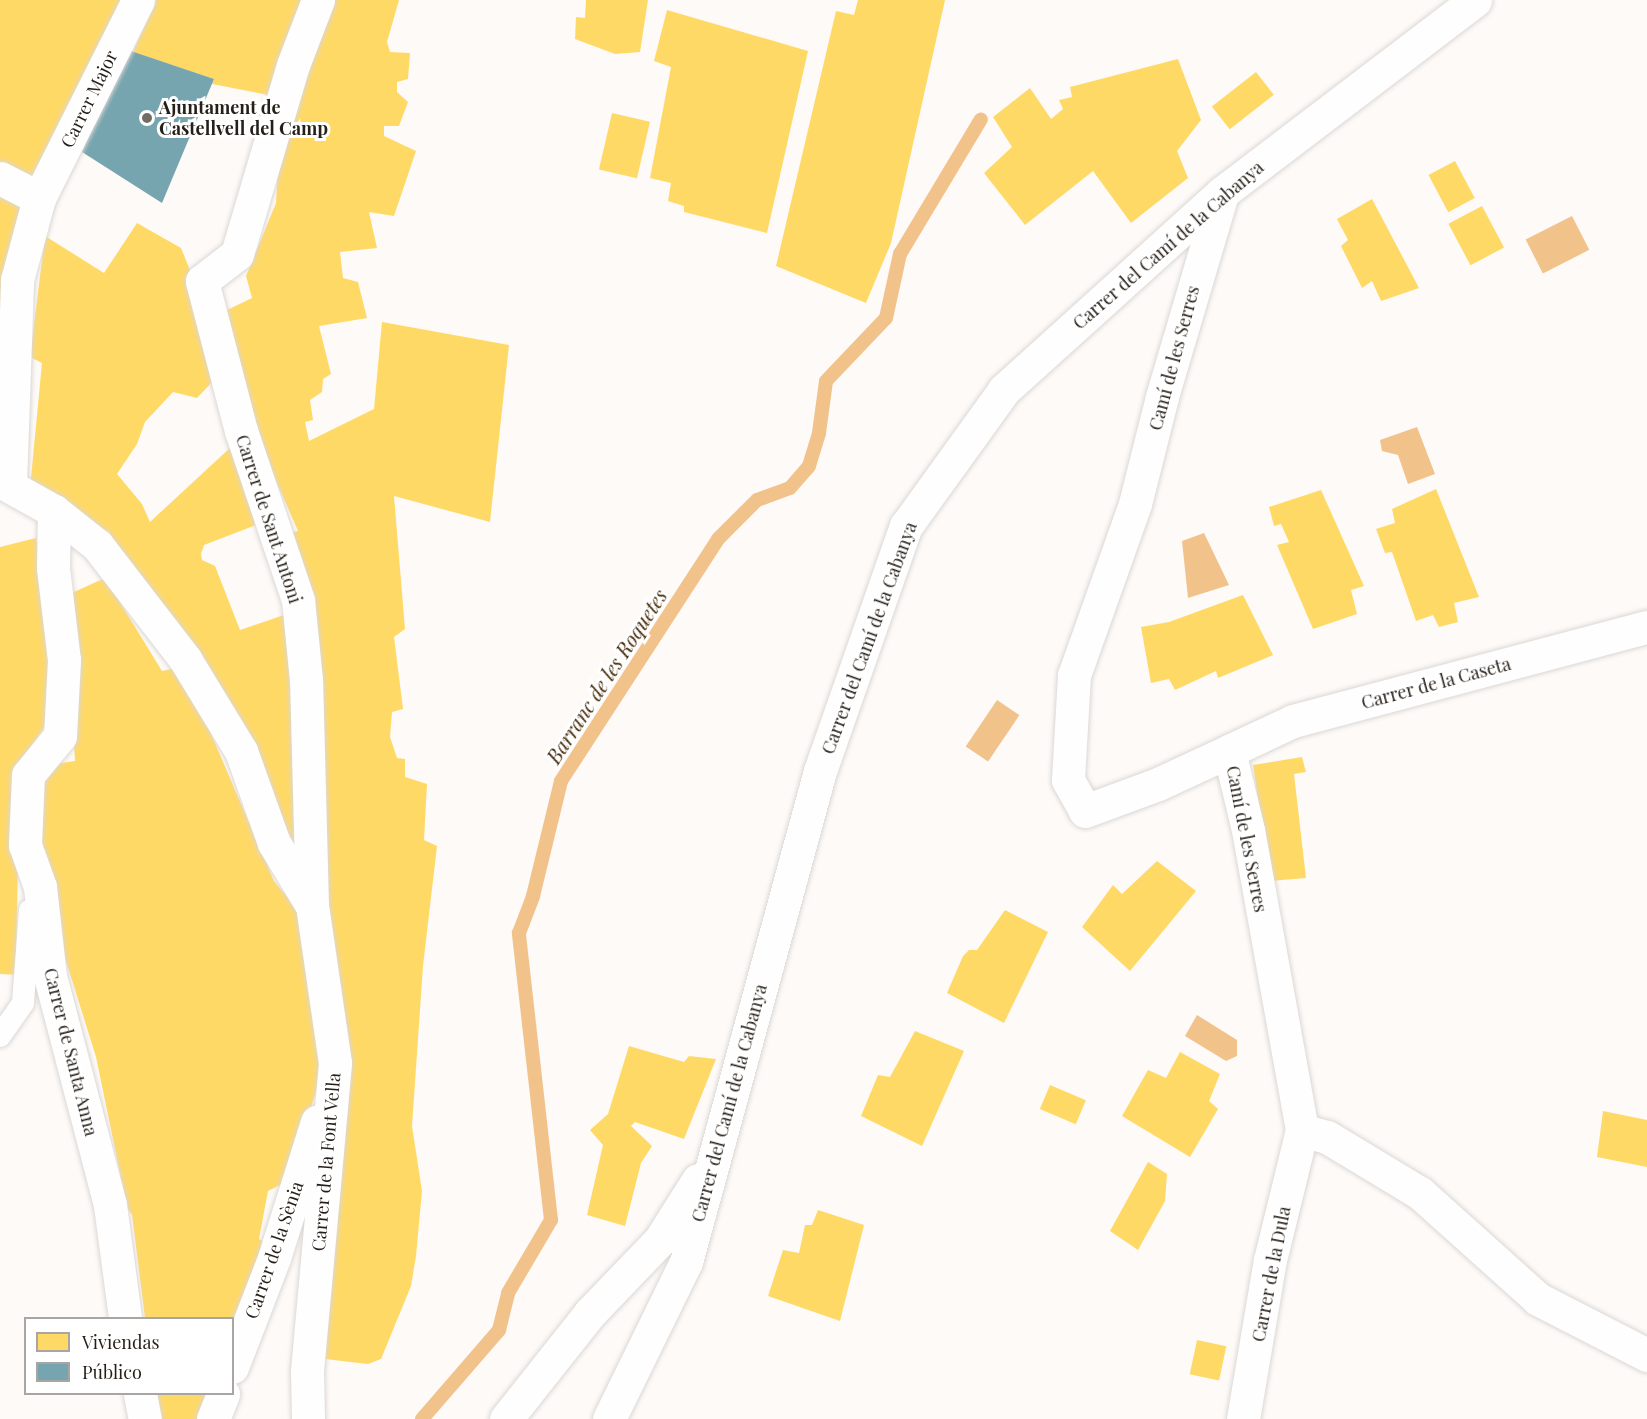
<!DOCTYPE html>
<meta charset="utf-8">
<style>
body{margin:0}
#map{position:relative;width:1647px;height:1419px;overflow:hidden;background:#fdfaf8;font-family:"Playfair Display",serif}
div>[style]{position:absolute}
.water>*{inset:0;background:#f2c28b;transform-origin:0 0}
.homes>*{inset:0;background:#ffd966;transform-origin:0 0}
.public>*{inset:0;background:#76a5af}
.stream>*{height:14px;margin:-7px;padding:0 7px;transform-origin:7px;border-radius:7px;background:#f2c28b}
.roads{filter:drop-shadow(0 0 2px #dcd7d3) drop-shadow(0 0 2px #dcd7d3)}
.service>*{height:22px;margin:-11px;padding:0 11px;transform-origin:11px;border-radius:11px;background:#fffefe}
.minor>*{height:33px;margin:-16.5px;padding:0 16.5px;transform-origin:16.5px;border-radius:16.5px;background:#fffefe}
.dots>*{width:16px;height:16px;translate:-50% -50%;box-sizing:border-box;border:3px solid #fff;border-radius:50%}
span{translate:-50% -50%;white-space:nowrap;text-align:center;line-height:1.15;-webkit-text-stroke:6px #fff;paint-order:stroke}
.street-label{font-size:18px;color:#261f18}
.poi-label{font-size:18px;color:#261f18;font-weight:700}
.left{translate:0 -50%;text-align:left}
.water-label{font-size:20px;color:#452a08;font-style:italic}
.legend{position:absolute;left:24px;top:1317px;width:210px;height:78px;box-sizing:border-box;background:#fff;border:2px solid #a8a5a3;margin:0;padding:8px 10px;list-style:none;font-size:18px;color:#261f18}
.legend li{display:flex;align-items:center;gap:12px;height:30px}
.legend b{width:30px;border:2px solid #a8a5a3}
</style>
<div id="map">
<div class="water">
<i style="left:1572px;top:216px;width:38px;height:52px;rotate:63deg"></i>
<i style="clip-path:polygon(1417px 427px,1435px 474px,1408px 484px,1398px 455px,1382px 451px,1380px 440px)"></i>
<i style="clip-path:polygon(1204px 533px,1229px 585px,1188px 598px,1182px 541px)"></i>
<i style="left:997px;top:700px;width:27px;height:56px;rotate:34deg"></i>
<i style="clip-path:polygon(1197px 1015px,1237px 1040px,1237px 1056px,1226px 1061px,1185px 1036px)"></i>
</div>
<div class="homes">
<i style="clip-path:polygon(0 0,128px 0,36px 192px,0 174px)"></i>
<i style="clip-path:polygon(156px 0,309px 0,279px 97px,212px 84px,214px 79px,133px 52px)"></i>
<i style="clip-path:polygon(332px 0,399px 0,387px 42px,390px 52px,410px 53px,408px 79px,397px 82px,397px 92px,408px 102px,399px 126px,384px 126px,384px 136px,416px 151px,394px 216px,369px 212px,377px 248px,340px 252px,343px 278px,358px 282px,367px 318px,319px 326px,331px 374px,323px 379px,322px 392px,310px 400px,313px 420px,305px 422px,309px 441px,374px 409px,382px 322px,509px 345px,490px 522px,394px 496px,405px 629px,394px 637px,403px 709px,392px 712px,390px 737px,397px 758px,405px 759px,405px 777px,427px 784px,424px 840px,437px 846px,423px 966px,412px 1126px,422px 1191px,416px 1256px,411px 1286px,381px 1359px,368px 1364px,325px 1359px,336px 1179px,340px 990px,326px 908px,289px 533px,298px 531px,266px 458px,221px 313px,252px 298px,246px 276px,276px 203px,278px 165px,292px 97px)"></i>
<i style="clip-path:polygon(586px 0,648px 0,640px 52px,615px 54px,575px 39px,576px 17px,585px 18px)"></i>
<i style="clip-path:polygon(858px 0,945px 0,891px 243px,866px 303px,776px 266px,836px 11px,854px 15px)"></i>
<i style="clip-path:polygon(667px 10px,808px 51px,767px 233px,684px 212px,684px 206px,668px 201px,671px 183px,650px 178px,671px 67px,654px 61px)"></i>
<i style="clip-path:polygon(1178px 59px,1201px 120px,1177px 151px,1188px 178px,1131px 223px,1093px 171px,1025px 225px,984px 173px,1012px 147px,993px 117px,1030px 88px,1051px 119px,1063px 109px,1059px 100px,1072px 97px,1070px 87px)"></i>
<i style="left:1256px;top:72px;width:29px;height:56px;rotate:52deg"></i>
<i style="left:612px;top:113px;width:39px;height:58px;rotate:13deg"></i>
<i style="left:1455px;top:161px;width:42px;height:30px;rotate:62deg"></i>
<i style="clip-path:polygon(0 196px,28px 210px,0 331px)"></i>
<i style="clip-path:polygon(1372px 199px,1419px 288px,1381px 301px,1372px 281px,1362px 288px,1341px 246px,1348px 240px,1337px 219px)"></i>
<i style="left:1482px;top:206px;width:47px;height:38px;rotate:62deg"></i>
<i style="clip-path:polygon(137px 223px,181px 248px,194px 280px,214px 380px,197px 398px,173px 392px,145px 422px,137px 444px,117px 474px,142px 504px,150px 522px,231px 447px,261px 523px,204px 545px,201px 554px,202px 560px,215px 566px,240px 630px,284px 615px,301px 793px,292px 864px,249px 749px,30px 488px,42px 363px,30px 357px,45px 236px,104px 273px)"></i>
<i style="clip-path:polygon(1436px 489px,1479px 597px,1454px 603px,1458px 622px,1439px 627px,1433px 615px,1416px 621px,1392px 552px,1385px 553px,1376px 529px,1395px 523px,1392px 509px)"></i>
<i style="clip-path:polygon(1321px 490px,1364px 586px,1351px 590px,1357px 614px,1313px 629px,1277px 545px,1289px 542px,1281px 524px,1274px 526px,1269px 507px)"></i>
<i style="clip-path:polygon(36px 538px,52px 621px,52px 716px,20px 762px,16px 962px,19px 975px,0 974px,0 547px)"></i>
<i style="clip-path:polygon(105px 578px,162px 671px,176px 668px,200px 708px,274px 881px,299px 911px,324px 1066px,288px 1181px,268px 1191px,259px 1239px,266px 1243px,233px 1334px,232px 1318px,145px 1318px,132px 1215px,127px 1207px,96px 1057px,51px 913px,42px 857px,40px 766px,75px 761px,65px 596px)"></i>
<i style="clip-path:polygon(1243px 595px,1273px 655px,1218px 678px,1216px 671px,1175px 690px,1169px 679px,1151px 683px,1141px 627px,1169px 622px)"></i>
<i style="clip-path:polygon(1302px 757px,1306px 772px,1294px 774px,1306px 878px,1270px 881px,1253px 765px)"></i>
<i style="clip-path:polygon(1157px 861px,1196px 891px,1130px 971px,1082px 927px,1113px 885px,1122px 894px)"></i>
<i style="clip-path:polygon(1005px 910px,1048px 932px,1004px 1023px,947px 993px,963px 956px,969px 950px,977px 950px)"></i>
<i style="clip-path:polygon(915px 1031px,964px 1051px,922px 1146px,861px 1116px,878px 1075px,890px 1077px)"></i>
<i style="clip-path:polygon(629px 1046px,684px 1062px,689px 1056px,716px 1059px,684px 1139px,635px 1122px,631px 1126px,652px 1146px,641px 1163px,625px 1226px,587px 1215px,603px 1145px,590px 1130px,608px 1114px)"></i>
<i style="clip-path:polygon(1180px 1052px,1220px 1074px,1209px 1101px,1218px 1109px,1190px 1157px,1122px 1116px,1148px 1070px,1166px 1078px)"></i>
<i style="left:1050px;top:1085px;width:39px;height:26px;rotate:23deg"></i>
<i style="clip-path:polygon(1603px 1111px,1647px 1120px,1647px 1167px,1597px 1157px)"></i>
<i style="clip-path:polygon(1148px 1162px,1167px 1174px,1165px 1201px,1138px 1250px,1110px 1231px)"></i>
<i style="clip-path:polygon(818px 1210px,864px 1225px,840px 1321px,768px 1296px,783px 1250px,799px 1253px,805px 1225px,812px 1225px)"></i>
<i style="left:1197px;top:1340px;width:30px;height:35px;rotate:12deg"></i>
<i style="clip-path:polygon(150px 1394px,211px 1394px,201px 1419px,155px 1419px)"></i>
</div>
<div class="public">
<i style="clip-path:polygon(125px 49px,214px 79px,162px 203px,82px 152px)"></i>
</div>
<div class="stream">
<i style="left:422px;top:1419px;width:118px;rotate:-49.1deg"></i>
<i style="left:499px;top:1330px;width:38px;rotate:-76deg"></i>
<i style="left:508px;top:1293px;width:85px;rotate:-59.5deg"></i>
<i style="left:551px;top:1220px;width:289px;rotate:-96.4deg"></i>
<i style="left:519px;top:933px;width:40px;rotate:-69deg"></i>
<i style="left:533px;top:896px;width:118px;rotate:-76.3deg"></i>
<i style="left:561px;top:781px;width:288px;rotate:-57deg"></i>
<i style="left:718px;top:539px;width:55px;rotate:-45deg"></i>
<i style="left:757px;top:500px;width:35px;rotate:-20deg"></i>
<i style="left:790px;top:488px;width:29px;rotate:-49deg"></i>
<i style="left:809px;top:466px;width:34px;rotate:-73deg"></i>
<i style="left:819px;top:433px;width:52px;rotate:-82.3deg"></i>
<i style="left:826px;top:381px;width:87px;rotate:-46.4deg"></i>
<i style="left:886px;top:318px;width:66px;rotate:-77.7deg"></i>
<i style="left:900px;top:254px;width:157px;rotate:-59deg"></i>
</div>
<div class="roads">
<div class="service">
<i style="left:0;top:1036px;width:40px;rotate:-55.1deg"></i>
<i style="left:23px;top:1003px;width:93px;rotate:-85.7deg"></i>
</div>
<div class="minor">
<i style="left:0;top:178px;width:44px;rotate:27.1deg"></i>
<i style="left:1222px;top:194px;width:212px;rotate:106.5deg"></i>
<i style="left:1162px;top:397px;width:110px;rotate:104.2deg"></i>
<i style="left:1135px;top:504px;width:182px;rotate:109.6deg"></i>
<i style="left:1074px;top:675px;width:105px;rotate:93.3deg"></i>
<i style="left:1068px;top:780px;width:35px;rotate:61deg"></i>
<i style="left:1085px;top:811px;width:78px;rotate:-20.3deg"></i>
<i style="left:1158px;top:784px;width:78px;rotate:-24.9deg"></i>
<i style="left:1229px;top:751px;width:81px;rotate:76.5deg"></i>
<i style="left:1248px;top:830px;width:305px;rotate:79.8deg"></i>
<i style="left:1302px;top:1130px;width:26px;rotate:16deg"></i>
<i style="left:1327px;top:1137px;width:109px;rotate:31.1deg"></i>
<i style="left:1420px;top:1193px;width:159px;rotate:41.9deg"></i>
<i style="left:1538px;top:1299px;width:123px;rotate:27.2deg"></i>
<i style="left:0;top:481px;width:62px;rotate:29.1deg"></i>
<i style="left:54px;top:511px;width:55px;rotate:38.3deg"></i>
<i style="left:97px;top:545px;width:144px;rotate:52.3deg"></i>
<i style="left:185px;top:659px;width:108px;rotate:58.7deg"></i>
<i style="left:241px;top:751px;width:98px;rotate:70.3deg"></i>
<i style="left:274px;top:843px;width:71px;rotate:58.8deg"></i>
<i style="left:10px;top:484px;width:204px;rotate:-88deg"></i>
<i style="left:17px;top:280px;width:85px;rotate:-75deg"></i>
<i style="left:39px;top:198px;width:221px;rotate:-63.4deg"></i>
<i style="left:54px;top:511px;width:57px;rotate:91deg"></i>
<i style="left:53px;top:568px;width:93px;rotate:83.2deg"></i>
<i style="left:64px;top:660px;width:76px;rotate:93deg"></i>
<i style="left:60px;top:736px;width:50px;rotate:129.4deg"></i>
<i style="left:28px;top:775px;width:70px;rotate:92.5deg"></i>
<i style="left:25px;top:845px;width:45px;rotate:70.3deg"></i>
<i style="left:40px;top:887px;width:90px;rotate:83.6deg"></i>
<i style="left:50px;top:976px;width:237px;rotate:75.3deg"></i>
<i style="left:110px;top:1205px;width:114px;rotate:82.4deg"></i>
<i style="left:1229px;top:751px;width:71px;rotate:-25.1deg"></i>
<i style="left:1293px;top:721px;width:366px;rotate:-14.9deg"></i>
<i style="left:232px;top:1367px;width:117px;rotate:-68.9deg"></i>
<i style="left:274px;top:1258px;width:143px;rotate:-72.5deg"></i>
<i style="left:140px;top:1394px;width:25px;rotate:79deg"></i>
<i style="left:213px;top:1419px;width:27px;rotate:-68deg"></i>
<i style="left:308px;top:1419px;width:48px;rotate:-91.2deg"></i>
<i style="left:307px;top:1371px;width:309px;rotate:-84.8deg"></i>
<i style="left:335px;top:1063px;width:159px;rotate:-98.3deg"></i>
<i style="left:312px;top:906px;width:226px;rotate:-91.5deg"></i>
<i style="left:306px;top:680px;width:80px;rotate:-95.7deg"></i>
<i style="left:298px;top:600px;width:178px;rotate:-108.6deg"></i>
<i style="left:241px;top:431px;width:155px;rotate:-104.6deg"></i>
<i style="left:202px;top:281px;width:44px;rotate:-37.6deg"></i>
<i style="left:237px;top:254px;width:197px;rotate:-73.5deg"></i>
<i style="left:293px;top:65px;width:70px;rotate:-69deg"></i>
<i style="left:506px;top:1419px;width:135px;rotate:-51.6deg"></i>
<i style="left:590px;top:1313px;width:101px;rotate:-46.2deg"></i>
<i style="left:660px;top:1240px;width:71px;rotate:-57.7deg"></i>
<i style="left:609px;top:1419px;width:175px;rotate:-63.9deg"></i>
<i style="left:686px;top:1262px;width:509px;rotate:-74.74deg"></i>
<i style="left:820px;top:771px;width:260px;rotate:-70.7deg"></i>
<i style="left:906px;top:526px;width:168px;rotate:-54.2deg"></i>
<i style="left:1004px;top:390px;width:294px;rotate:-42.1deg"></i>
<i style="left:1222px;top:193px;width:318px;rotate:-37.3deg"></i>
<i style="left:1243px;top:1419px;width:161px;rotate:-80.4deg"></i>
<i style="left:1270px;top:1260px;width:134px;rotate:-76.2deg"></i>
</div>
</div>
<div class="dots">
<i style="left:147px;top:118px;background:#716c66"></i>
</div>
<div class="street-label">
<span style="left:89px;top:99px;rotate:-64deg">Carrer Major</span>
<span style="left:1168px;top:245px;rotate:-41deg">Carrer del Camí de la Cabanya</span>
<span style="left:1174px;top:358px;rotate:-75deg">Camí de les Serres</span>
<span style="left:269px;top:519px;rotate:72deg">Carrer de Sant Antoni</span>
<span style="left:869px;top:638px;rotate:-70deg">Carrer del Camí de la Cabanya</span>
<span style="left:1436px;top:683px;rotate:-15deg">Carrer de la Caseta</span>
<span style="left:1247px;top:839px;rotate:79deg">Camí de les Serres</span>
<span style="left:71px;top:1052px;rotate:76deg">Carrer de Santa Anna</span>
<span style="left:729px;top:1103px;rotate:-75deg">Carrer del Camí de la Cabanya</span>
<span style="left:326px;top:1162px;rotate:-85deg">Carrer de la Font Vella</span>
<span style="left:274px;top:1250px;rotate:-71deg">Carrer de la Sènia</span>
<span style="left:1271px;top:1274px;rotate:-79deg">Carrer de la Dula</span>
</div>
<div class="poi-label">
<span class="left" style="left:159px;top:118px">Ajuntament de<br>Castellvell del Camp</span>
</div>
<div class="water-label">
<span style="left:606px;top:676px;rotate:-57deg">Barranc de les Roquetes</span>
</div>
<ul class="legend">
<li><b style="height:16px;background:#ffd966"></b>Viviendas</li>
<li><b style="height:16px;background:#76a5af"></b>Público</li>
</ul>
</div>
